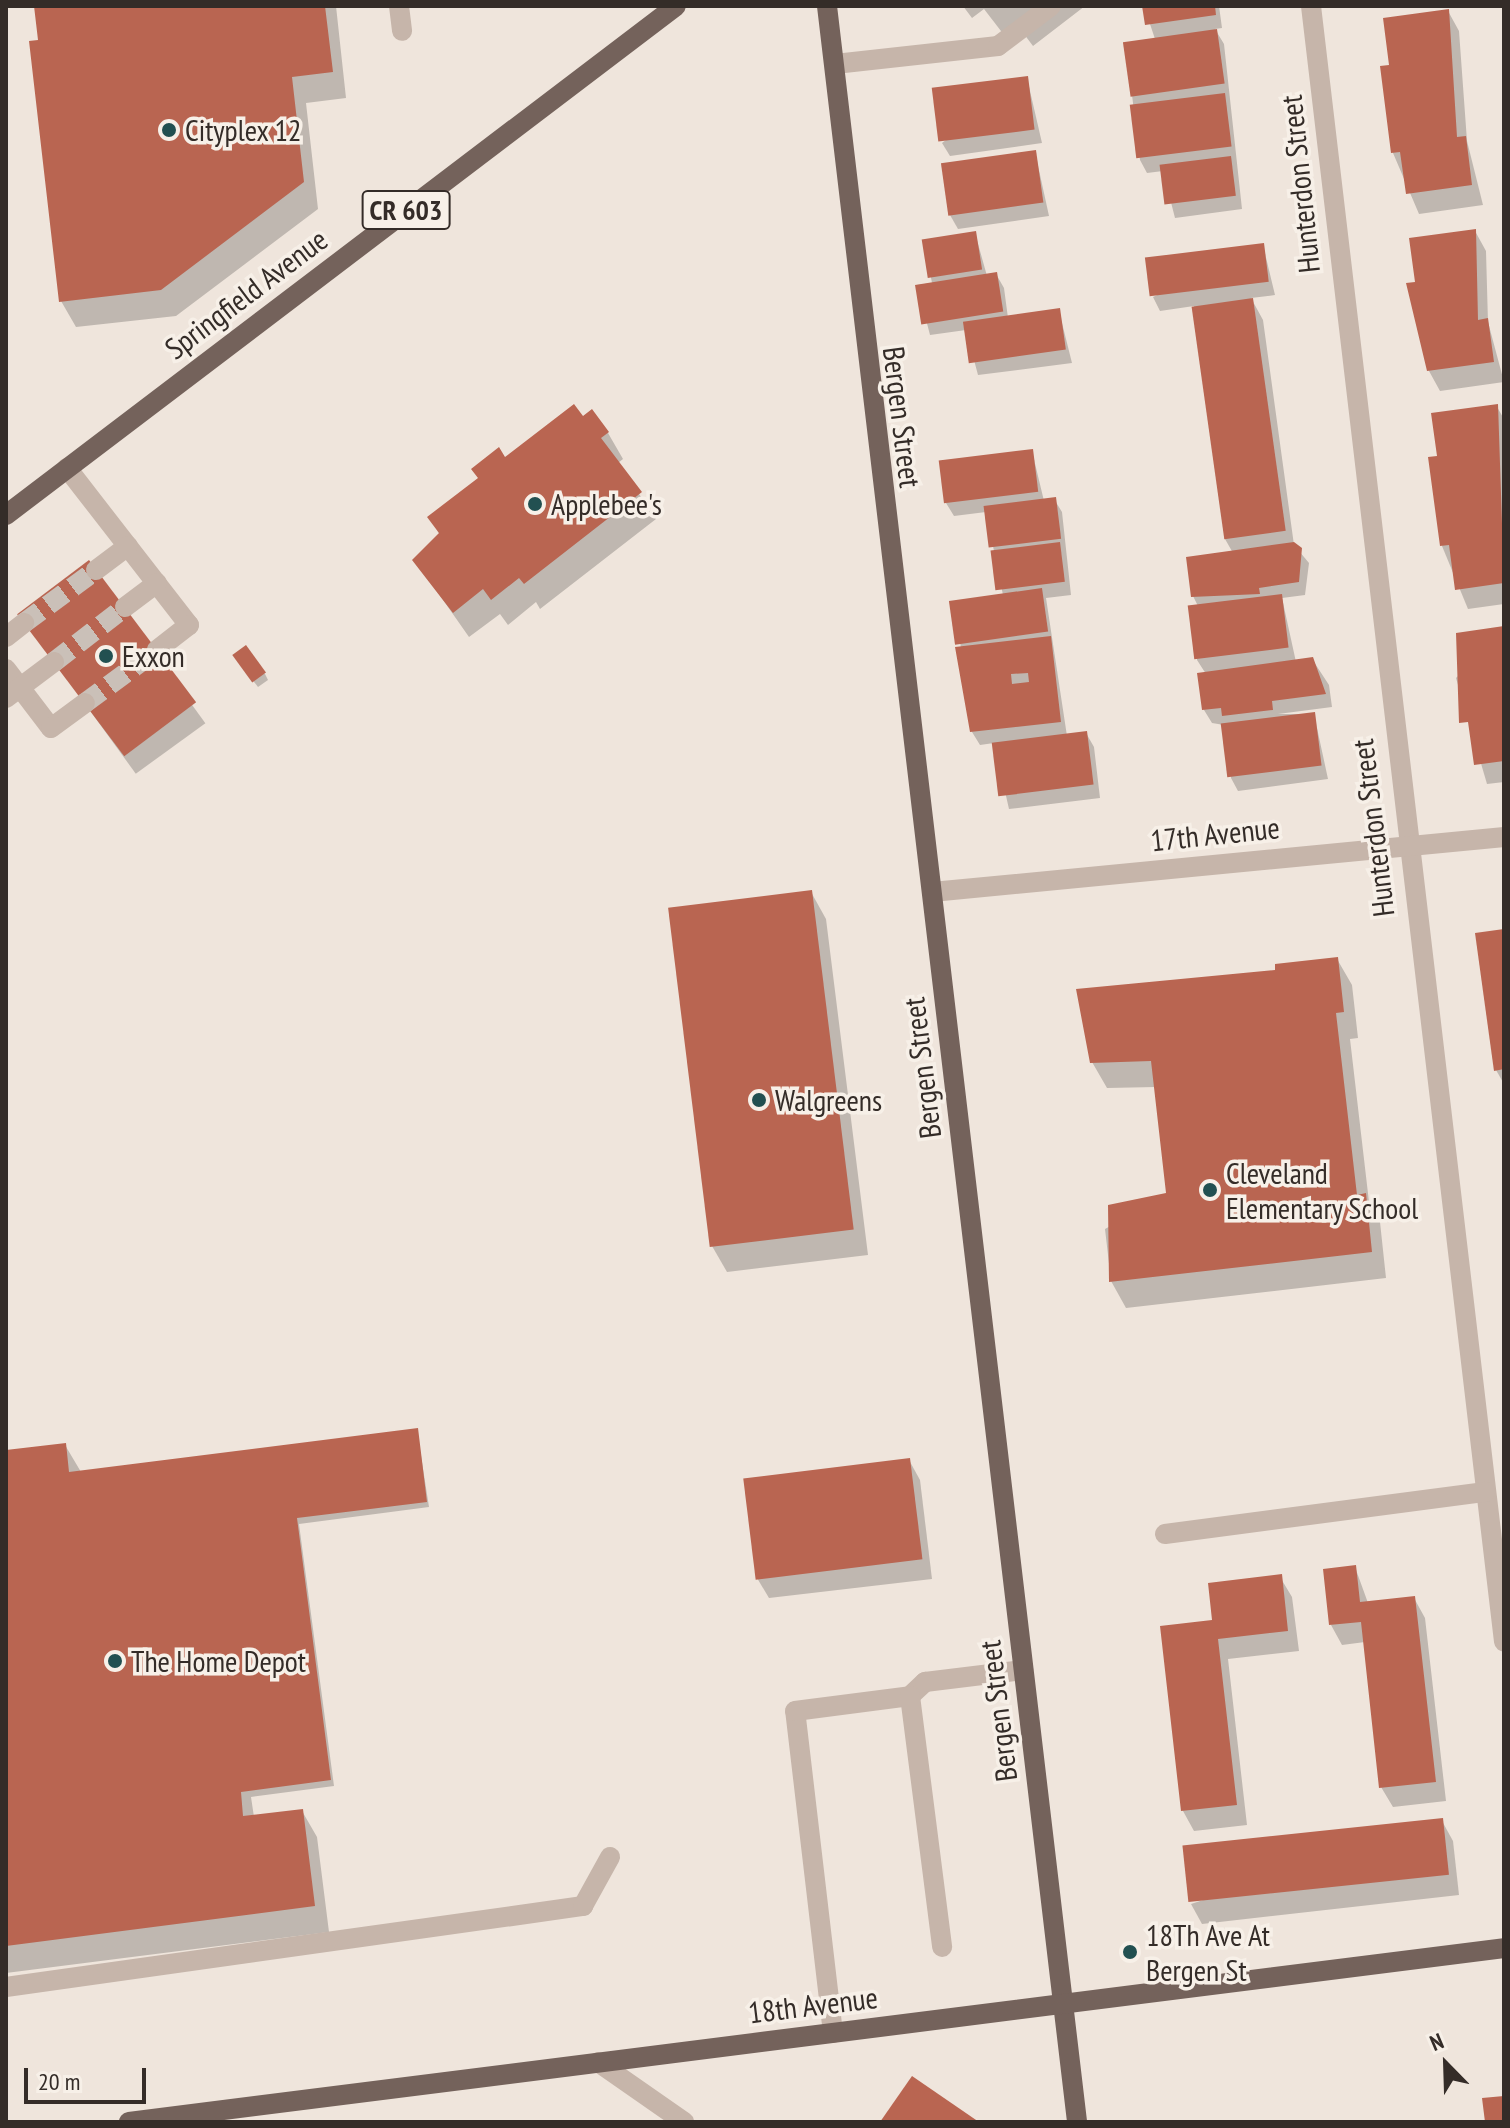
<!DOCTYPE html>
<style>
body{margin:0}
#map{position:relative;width:1510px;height:2128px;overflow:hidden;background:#efe5dc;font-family:"PT Sans Narrow",sans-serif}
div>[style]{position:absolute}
.shadow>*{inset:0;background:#0003;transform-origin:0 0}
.building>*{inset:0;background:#b96551;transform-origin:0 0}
.minor-tunnel>*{height:20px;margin-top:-10px;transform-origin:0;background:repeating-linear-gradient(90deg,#cac0b8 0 20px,transparent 0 30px)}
.minor>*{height:20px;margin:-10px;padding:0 10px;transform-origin:10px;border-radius:10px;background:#c6b5aa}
.major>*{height:20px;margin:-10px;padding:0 10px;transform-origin:10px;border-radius:10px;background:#74625b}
.dots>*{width:22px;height:22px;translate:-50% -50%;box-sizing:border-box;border:4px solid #f7f0e8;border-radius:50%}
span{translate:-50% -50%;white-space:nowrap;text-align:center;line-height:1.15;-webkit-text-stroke:7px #f7f0e8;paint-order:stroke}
.shield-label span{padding:2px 6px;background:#f7f0e8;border:2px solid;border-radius:6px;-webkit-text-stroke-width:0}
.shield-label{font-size:28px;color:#342c28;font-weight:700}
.poi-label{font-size:30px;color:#342c28}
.left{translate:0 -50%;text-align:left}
.street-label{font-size:30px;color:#342c28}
.frame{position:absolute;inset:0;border:8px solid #342c28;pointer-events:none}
.north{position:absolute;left:1406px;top:2024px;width:80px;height:80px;-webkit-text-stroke:6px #f7f0e8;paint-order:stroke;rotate:337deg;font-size:22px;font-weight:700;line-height:32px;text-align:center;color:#342c28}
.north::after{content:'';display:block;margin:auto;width:28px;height:36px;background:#342c28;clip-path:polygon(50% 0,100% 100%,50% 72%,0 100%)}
.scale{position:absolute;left:24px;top:2068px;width:122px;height:36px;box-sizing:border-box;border:4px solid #342c28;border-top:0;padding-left:10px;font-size:24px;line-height:28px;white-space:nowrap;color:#342c28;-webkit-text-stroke:6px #f7f0e8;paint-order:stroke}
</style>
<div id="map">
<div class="shadow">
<i style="clip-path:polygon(36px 6px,336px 6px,346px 98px,306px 103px,318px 209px,176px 316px,76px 327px,61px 301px)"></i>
<i style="clip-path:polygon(963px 6px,1085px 6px,1033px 46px,1024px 34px,1011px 44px,984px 9px,972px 18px)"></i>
<i style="clip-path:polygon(1144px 6px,1219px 6px,1222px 28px,1215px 29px,1224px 44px,1242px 209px,1175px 218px,1163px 171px,1147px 173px,1140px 160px,1132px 95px,1155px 39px)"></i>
<i style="clip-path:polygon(1448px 11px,1459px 31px,1467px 141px,1483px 205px,1419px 214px,1393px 153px,1391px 67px)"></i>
<i style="clip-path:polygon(1027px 78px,1042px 143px,950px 156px,942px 143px)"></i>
<i style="clip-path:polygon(1035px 152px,1049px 216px,958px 229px,950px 215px)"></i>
<i style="clip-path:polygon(1475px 231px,1486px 251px,1488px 322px,1504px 382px,1440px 391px,1429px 371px,1417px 284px)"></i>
<i style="clip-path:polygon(975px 233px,987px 276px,996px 274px,1004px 288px,1008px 318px,1059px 311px,1072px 363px,978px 375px,966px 330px,930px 335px,917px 285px,932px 283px,924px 240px)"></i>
<i style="clip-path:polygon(1263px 245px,1275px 295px,1251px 298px,1263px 320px,1294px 545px,1309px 563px,1305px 595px,1282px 598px,1296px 662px,1312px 659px,1329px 685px,1332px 707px,1278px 714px,1314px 714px,1328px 779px,1238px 791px,1231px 778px,1230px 726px,1212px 723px,1204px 710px,1206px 674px,1197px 660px,1199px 608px,1193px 596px,1233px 553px,1225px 539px,1194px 306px,1160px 311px,1153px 297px)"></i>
<i style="clip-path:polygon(1497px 407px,1504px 419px,1504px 604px,1468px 609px,1442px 546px)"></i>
<i style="clip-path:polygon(583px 418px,608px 433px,623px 459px,618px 463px,656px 519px,540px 609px,536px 602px,508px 625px,500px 614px,469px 637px,415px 560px,440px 535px,430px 518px,505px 460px)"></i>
<i style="clip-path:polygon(1032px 451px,1044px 501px,1054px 499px,1062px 512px,1071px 595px,1046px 598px,1067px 736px,1086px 733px,1094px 747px,1100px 798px,1009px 809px,994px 743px,980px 745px,972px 732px,960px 641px,1003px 595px,986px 512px,954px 516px,946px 503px)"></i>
<i style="left:89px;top:563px;width:198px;height:86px;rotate:54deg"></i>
<i style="clip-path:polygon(1504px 628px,1504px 782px,1487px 784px,1456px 678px)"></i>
<i style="clip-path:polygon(238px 661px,265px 674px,268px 680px,258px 687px)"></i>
<i style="clip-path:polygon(811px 892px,826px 919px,868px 1255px,727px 1272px,712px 1246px)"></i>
<i style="clip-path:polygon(1504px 931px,1504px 1084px,1496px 1070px)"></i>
<i style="clip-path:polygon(1337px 959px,1352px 985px,1358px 1038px,1350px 1039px,1369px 1202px,1380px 1222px,1386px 1278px,1126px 1308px,1111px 1281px,1105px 1229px,1168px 1194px,1156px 1087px,1107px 1088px,1092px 1062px,1278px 972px)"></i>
<i style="clip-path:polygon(417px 1430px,429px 1507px,299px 1524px,334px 1786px,251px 1797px,254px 1817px,302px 1811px,317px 1837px,329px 1932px,6px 1973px,6px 1452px,65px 1445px,81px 1472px)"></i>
<i style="clip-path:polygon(909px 1460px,920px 1480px,932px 1579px,769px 1598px,757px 1578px)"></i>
<i style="clip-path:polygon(1355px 1567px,1368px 1603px,1414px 1598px,1425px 1618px,1446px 1801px,1393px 1807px,1381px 1787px,1365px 1642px,1342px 1645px,1331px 1625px)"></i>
<i style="clip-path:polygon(1280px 1577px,1292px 1597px,1299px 1651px,1228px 1659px,1247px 1825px,1194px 1831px,1183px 1811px,1162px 1628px,1214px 1622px)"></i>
<i style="clip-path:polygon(1442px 1821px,1453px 1841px,1459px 1895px,1202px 1924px,1191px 1904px)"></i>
</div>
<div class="building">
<i style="clip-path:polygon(34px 6px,325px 6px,333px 72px,292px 77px,304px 182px,161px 290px,59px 302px,29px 41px,38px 40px)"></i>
<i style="clip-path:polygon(1142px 6px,1215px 6px,1216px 15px,1145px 25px)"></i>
<i style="clip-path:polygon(1449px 9px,1457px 137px,1466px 136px,1472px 185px,1406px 194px,1400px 152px,1391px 153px,1380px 66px,1389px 65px,1383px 18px)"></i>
<i style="left:1217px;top:29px;width:55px;height:95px;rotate:82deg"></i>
<i style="left:1028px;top:76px;width:54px;height:97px;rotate:83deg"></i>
<i style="left:1225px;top:93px;width:54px;height:96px;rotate:83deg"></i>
<i style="left:1036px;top:150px;width:53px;height:96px;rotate:82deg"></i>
<i style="left:1231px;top:156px;width:40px;height:72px;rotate:83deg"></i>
<i style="clip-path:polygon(1476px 229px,1478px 320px,1488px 318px,1494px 362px,1427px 371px,1406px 283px,1415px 282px,1409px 238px)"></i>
<i style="left:976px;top:231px;width:39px;height:55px;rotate:81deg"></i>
<i style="left:1264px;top:243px;width:39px;height:120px;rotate:83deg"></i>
<i style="left:997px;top:272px;width:40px;height:83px;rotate:81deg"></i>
<i style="left:1253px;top:298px;width:235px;height:62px;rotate:82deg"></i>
<i style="left:1060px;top:308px;width:42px;height:98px;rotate:82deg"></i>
<i style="clip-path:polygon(574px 404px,583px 416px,592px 409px,609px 432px,601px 438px,642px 492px,524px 584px,519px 578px,491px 600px,483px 589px,453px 613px,412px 560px,439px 533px,427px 517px,478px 478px,471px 469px,499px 447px,505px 457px)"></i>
<i style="clip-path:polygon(1498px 404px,1504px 583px,1455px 590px,1449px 545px,1440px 546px,1428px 457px,1437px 456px,1431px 413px)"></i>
<i style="left:1033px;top:449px;width:43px;height:95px;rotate:83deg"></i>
<i style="left:1056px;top:497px;width:42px;height:73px;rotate:83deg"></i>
<i style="left:1060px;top:542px;width:40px;height:70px;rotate:83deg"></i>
<i style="clip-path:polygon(1294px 542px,1302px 548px,1299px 582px,1259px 588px,1260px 594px,1191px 597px,1186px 557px)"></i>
<i style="left:89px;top:560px;width:178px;height:90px;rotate:53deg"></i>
<i style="left:1042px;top:588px;width:44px;height:94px;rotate:82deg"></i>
<i style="left:1282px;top:594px;width:54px;height:95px;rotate:83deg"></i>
<i style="clip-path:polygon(1504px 626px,1504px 761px,1474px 765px,1468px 722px,1459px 723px,1456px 633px)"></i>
<i style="clip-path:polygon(evenodd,1051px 636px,1061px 722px,970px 732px,955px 647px,1051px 636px,1028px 673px,1029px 682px,1012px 684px,1011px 674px,1028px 673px)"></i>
<i style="left:246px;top:645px;width:34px;height:17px;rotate:54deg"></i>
<i style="clip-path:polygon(1313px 657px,1326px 694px,1272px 701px,1273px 710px,1222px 716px,1221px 708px,1202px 710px,1197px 673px)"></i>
<i style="left:1315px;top:712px;width:54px;height:95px;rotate:83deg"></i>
<i style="left:1087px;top:731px;width:54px;height:96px;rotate:83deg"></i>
<i style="left:812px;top:890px;width:342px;height:145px;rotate:83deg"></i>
<i style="clip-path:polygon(1504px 929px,1504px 1069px,1494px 1071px,1475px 933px)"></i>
<i style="clip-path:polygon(1338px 957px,1344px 1012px,1336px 1013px,1357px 1195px,1366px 1193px,1372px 1252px,1109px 1282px,1108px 1205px,1166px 1193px,1151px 1061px,1090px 1063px,1076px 989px,1275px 970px,1275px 964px)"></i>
<i style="clip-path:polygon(418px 1428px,427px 1502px,297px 1518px,331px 1780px,241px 1792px,243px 1816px,303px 1809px,315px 1906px,6px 1946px,6px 1450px,66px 1443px,69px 1472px)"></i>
<i style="left:910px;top:1458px;width:102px;height:168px;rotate:83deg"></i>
<i style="clip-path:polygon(1356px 1565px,1360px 1602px,1415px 1596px,1436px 1782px,1379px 1788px,1361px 1622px,1329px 1625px,1323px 1569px)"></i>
<i style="clip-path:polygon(1282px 1574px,1288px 1631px,1218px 1639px,1237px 1805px,1181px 1811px,1160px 1626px,1212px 1620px,1208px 1583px)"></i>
<i style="left:1443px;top:1818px;width:57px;height:262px;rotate:84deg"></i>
<i style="clip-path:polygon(912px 2076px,979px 2122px,880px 2122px)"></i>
<i style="clip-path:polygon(1504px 2096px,1504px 2122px,1485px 2122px,1482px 2098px)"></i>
</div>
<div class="minor-tunnel">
<i style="left:24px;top:623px;width:89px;rotate:-36.4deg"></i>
<i style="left:54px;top:662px;width:90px;rotate:-37.8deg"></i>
<i style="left:85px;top:703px;width:89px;rotate:-36.4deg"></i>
</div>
<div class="minor">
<i style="left:399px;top:6px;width:25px;rotate:83deg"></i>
<i style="left:1311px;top:6px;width:1647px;rotate:83.27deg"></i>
<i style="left:835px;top:64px;width:164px;rotate:-6.3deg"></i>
<i style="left:998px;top:46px;width:66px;rotate:-37deg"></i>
<i style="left:67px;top:468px;width:199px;rotate:52.2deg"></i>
<i style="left:189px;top:625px;width:41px;rotate:142deg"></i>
<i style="left:96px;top:570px;width:40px;rotate:-37deg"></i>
<i style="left:125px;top:607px;width:40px;rotate:-37deg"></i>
<i style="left:6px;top:637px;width:23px;rotate:-38deg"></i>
<i style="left:6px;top:669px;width:74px;rotate:52.7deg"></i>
<i style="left:51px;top:728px;width:42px;rotate:-36.3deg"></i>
<i style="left:6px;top:698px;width:60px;rotate:-36.9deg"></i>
<i style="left:932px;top:892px;width:575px;rotate:-5.49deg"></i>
<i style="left:1165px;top:1534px;width:323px;rotate:-7.5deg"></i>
<i style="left:910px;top:1696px;width:21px;rotate:-43deg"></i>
<i style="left:925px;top:1682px;width:99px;rotate:-7deg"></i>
<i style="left:6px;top:1987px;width:583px;rotate:-7.99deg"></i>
<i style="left:583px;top:1906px;width:56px;rotate:-61.1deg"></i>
<i style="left:833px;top:2033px;width:324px;rotate:-96.7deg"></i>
<i style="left:795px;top:1711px;width:116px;rotate:-7.4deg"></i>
<i style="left:910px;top:1696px;width:253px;rotate:82.7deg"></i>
<i style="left:598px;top:2062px;width:105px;rotate:34.9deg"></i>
</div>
<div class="major">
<i style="left:827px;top:6px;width:2131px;rotate:83.26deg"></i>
<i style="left:6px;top:515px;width:841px;rotate:-37.22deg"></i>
<i style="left:129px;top:2122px;width:1386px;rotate:-7.21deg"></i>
</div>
<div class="dots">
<i style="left:169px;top:130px;background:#225051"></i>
<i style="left:535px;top:504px;background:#225051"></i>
<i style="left:106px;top:656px;background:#225051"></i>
<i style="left:759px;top:1100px;background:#225051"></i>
<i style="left:1210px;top:1190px;background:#225051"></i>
<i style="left:115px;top:1661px;background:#225051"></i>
<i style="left:1130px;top:1952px;background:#225051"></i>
</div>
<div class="shield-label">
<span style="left:406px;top:210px">CR 603</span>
</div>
<div class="poi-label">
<span class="left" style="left:185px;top:130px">Cityplex 12</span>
<span class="left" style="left:551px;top:504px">Applebee's</span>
<span class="left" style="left:122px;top:656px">Exxon</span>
<span class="left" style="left:775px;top:1100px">Walgreens</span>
<span class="left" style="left:1226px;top:1190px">Cleveland<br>Elementary School</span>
<span class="left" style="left:131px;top:1661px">The Home Depot</span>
<span class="left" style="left:1146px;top:1952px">18Th Ave At<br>Bergen St</span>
</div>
<div class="street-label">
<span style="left:1300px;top:184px;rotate:-96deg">Hunterdon Street</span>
<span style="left:246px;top:294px;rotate:-37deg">Springfield Avenue</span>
<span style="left:902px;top:417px;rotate:83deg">Bergen Street</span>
<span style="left:1373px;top:828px;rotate:-97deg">Hunterdon Street</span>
<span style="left:1215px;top:834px;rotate:-6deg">17th Avenue</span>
<span style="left:922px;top:1068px;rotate:-97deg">Bergen Street</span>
<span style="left:998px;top:1711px;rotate:-97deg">Bergen Street</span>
<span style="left:813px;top:2005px;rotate:-7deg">18th Avenue</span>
</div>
<div class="frame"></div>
<div class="north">N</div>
<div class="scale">20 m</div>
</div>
